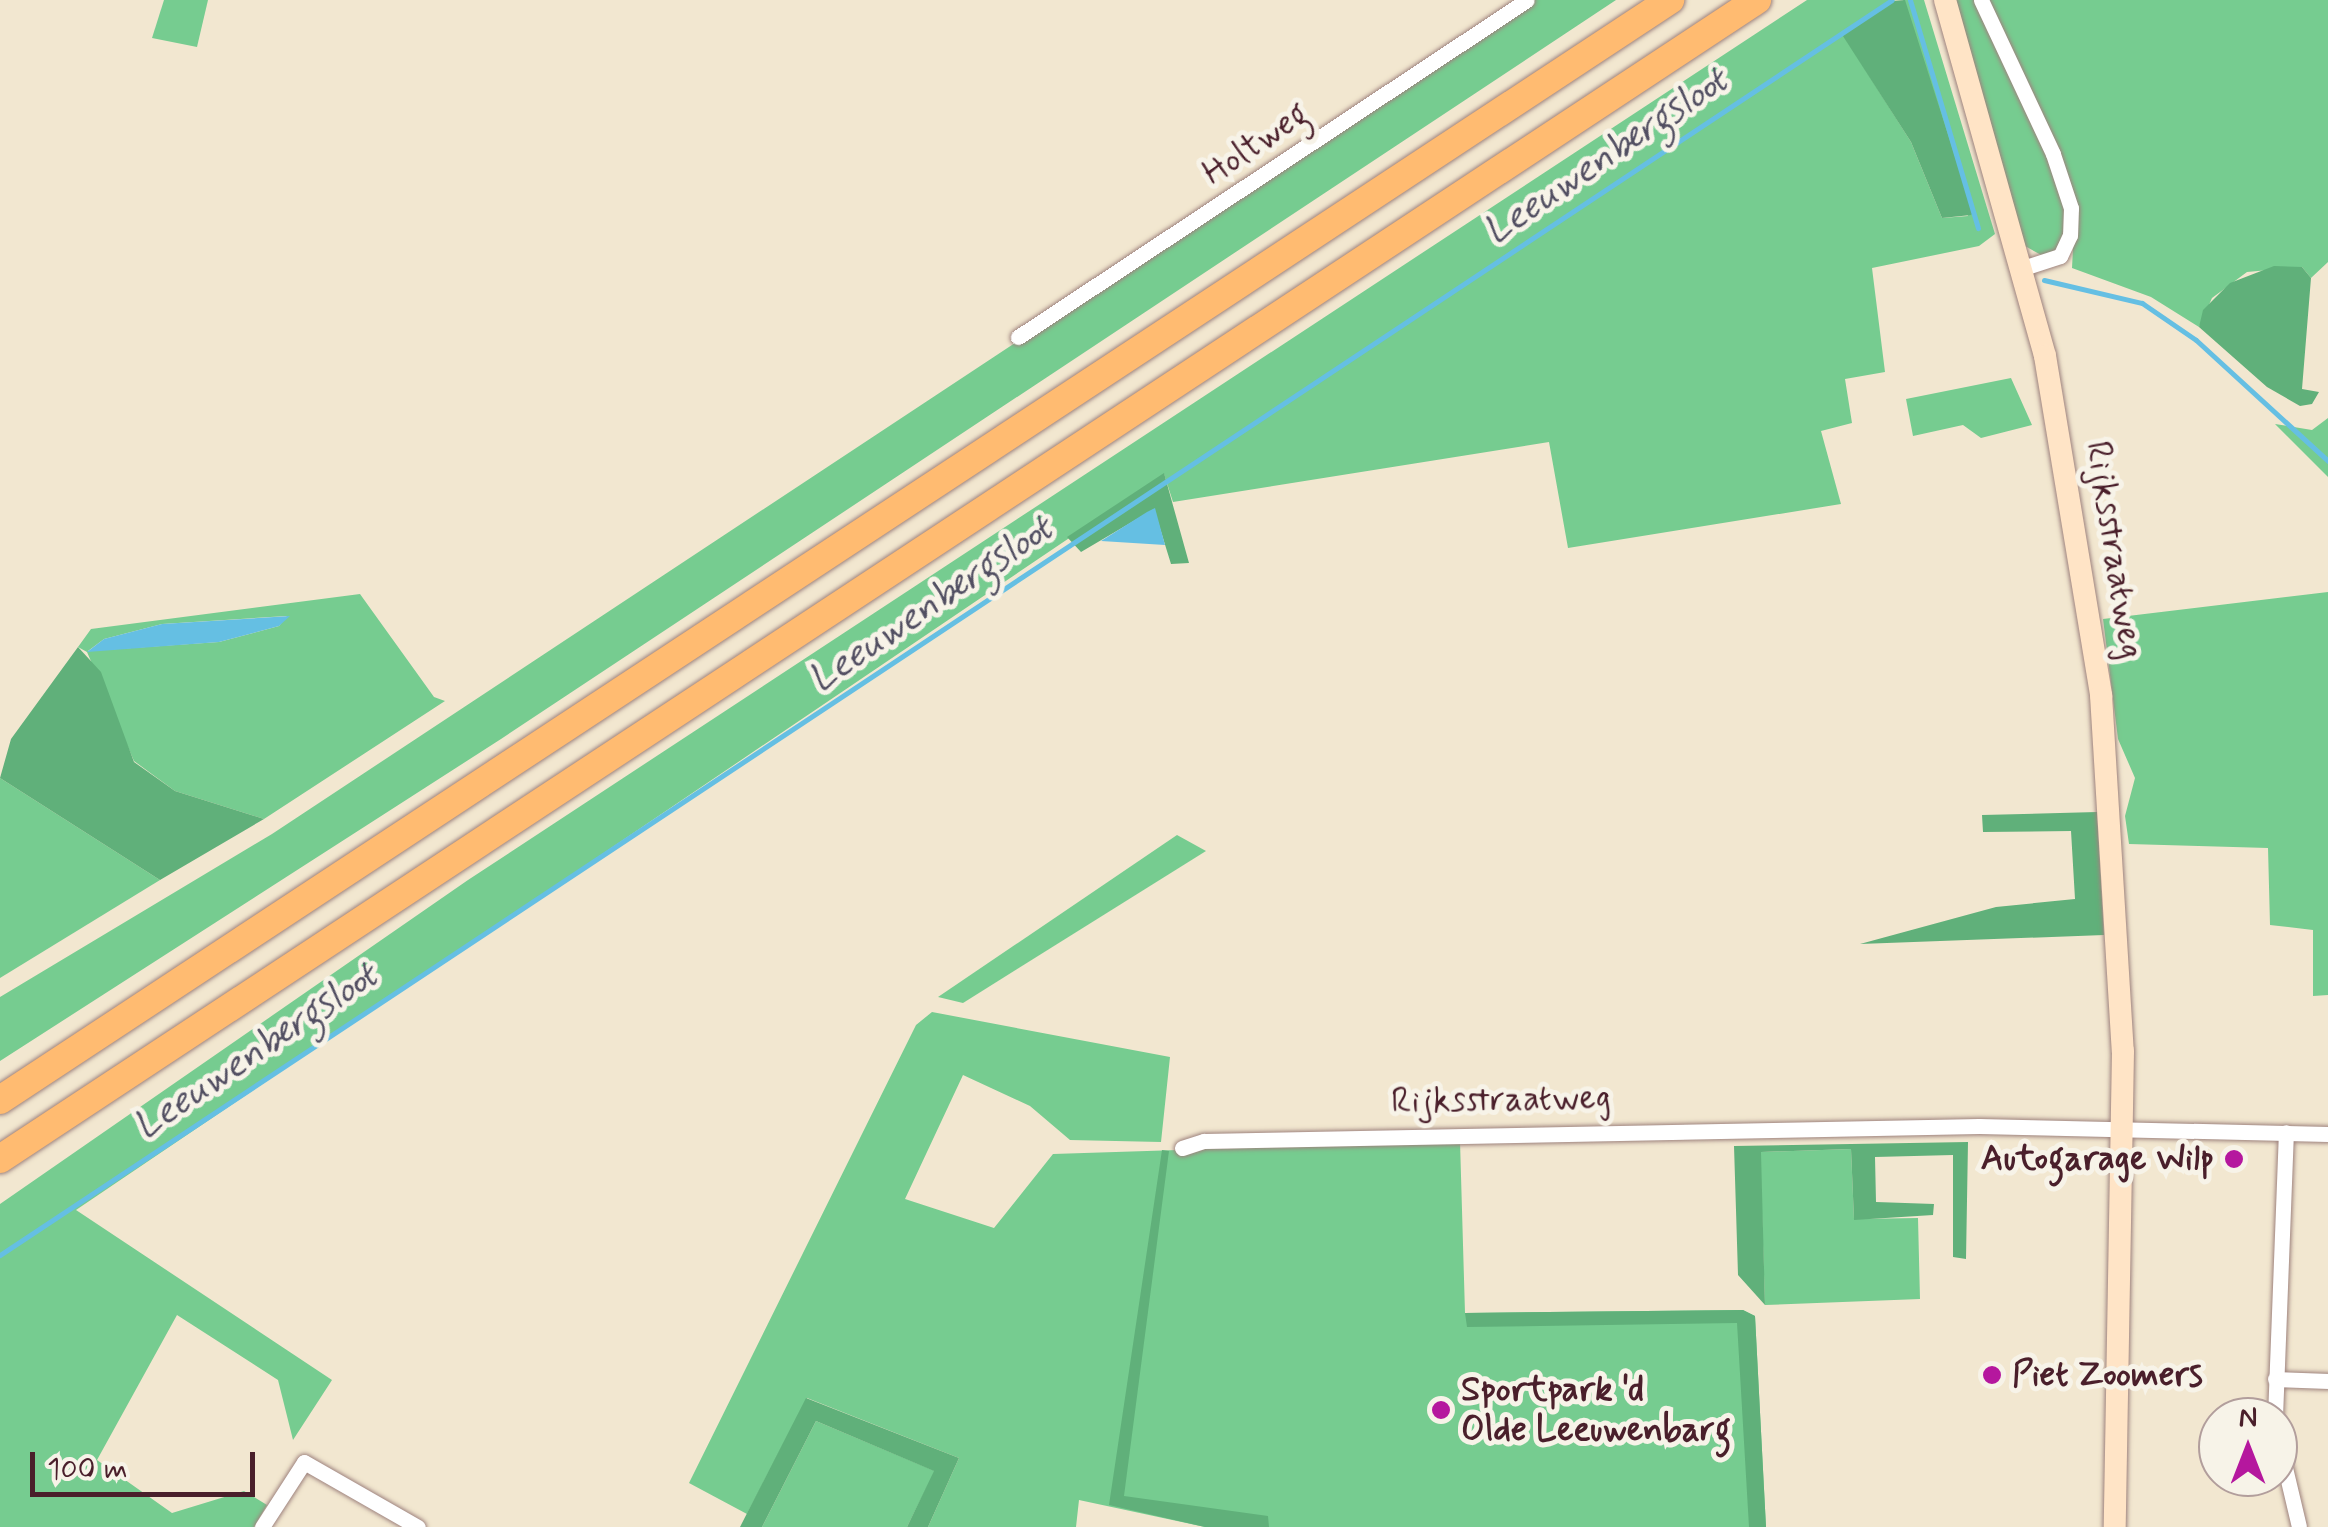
<!DOCTYPE html>
<style>
body{margin:0}
#map{position:relative;width:2328px;height:1527px;overflow:hidden;background:#f2e7d0;font-family:Mynerve,sans-serif}
div>[style]{position:absolute}
.green>*{inset:0;background:#76cc90}
.forest>*{inset:0;background:#60b07a}
.water>*{inset:0;background:#65bfe3}
.stream>*{height:5px;margin:-2.5px;padding:0 2.5px;transform-origin:2.5px;border-radius:2.5px;background:#65bfe3}
.roads{filter:drop-shadow(0 0 2px #9e837e) drop-shadow(0 0 2px #9e837e)}
.minor>*{height:15px;margin:-7.5px;padding:0 7.5px;transform-origin:7.5px;border-radius:7.5px;background:#fff}
.secondary>*{height:22px;margin:-11px;padding:0 11px;transform-origin:11px;border-radius:11px;background:#ffe4c6}
.motorway>*{height:28px;margin:-14px;padding:0 14px;transform-origin:14px;border-radius:14px;background:#ffbb71}
.dots>*{width:28px;height:28px;translate:-50% -50%;box-sizing:border-box;border:5px solid #f7f3e8;border-radius:50%}
span{translate:-50% -50%;white-space:nowrap;text-align:center;line-height:1.15;-webkit-text-stroke:10px #f7f3e8;paint-order:stroke}
.street-label{font-size:35px;color:#4a1f2b}
.poi-label{font-size:35px;color:#4a1f2b;font-weight:700}
.right{translate:-100% -50%;text-align:right}
.left{translate:0 -50%;text-align:left}
.water-label{font-size:38px;color:#524f62;font-style:italic}
.north{position:absolute;left:2198px;top:1397px;width:100px;height:100px;box-sizing:border-box;background:#f7f3e8;border:2px solid #b29e9c;border-radius:50%;rotate:0deg;font-size:28px;font-weight:700;line-height:40px;text-align:center;color:#4a1f2b}
.north::after{content:'';display:block;margin:auto;width:35px;height:45px;background:#b5179e;clip-path:polygon(50% 0,100% 100%,50% 72%,0 100%)}
.scale{position:absolute;left:30px;top:1452px;width:225px;height:45px;box-sizing:border-box;border:5px solid #4a1f2b;border-top:0;padding-left:12px;font-size:30px;line-height:35px;white-space:nowrap;color:#4a1f2b;-webkit-text-stroke:8px #f7f3e8;paint-order:stroke}
</style>
<div id="map">
<div class="green">
<i style="clip-path:polygon(164px 0,208px 0,197px 47px,152px 38px)"></i>
<i style="clip-path:polygon(1534px 0,1616px 0,501px 739px,0 1061px,0 997px,272px 834px)"></i>
<i style="clip-path:polygon(1807px 0,1894px 0,1842px 33px,1911px 142px,1942px 218px,1968px 216px,1903px 0,1924px 0,1995px 234px,1979px 246px,1872px 268px,1885px 372px,1845px 379px,1852px 423px,1821px 431px,1841px 504px,1568px 548px,1549px 442px,1173px 502px,1164px 474px,76px 1210px,332px 1380px,293px 1440px,278px 1380px,177px 1315px,97px 1460px,172px 1513px,244px 1491px,267px 1505px,254px 1527px,0 1527px,0 1204px,468px 880px)"></i>
<i style="clip-path:polygon(1952px 0,1977px 0,2056px 171px,2067px 220px,2059px 249px,2043px 256px,2025px 246px)"></i>
<i style="clip-path:polygon(1985px 0,2328px 0,2328px 262px,2311px 278px,2302px 267px,2247px 272px,2212px 298px,2199px 327px,2151px 297px,2072px 268px,2074px 229px)"></i>
<i style="clip-path:polygon(2011px 378px,2032px 425px,1981px 438px,1963px 425px,1913px 436px,1906px 399px)"></i>
<i style="clip-path:polygon(2328px 418px,2328px 477px,2275px 424px,2312px 430px)"></i>
<i style="clip-path:polygon(2328px 592px,2328px 995px,2313px 996px,2313px 930px,2270px 925px,2268px 848px,2129px 844px,2125px 816px,2135px 778px,2118px 739px,2103px 619px)"></i>
<i style="clip-path:polygon(evenodd,360px 594px,434px 697px,445px 701px,264px 819px,175px 791px,134px 761px,87px 652px,78px 647px,91px 629px,360px 594px,287px 616px,279px 626px,219px 642px,88px 651px,104px 639px,162px 624px,287px 616px)"></i>
<i style="clip-path:polygon(0 778px,160px 880px,0 978px)"></i>
<i style="clip-path:polygon(1177px 835px,1206px 851px,963px 1003px,938px 997px)"></i>
<i style="clip-path:polygon(932px 1012px,1170px 1057px,1161px 1142px,1070px 1140px,1030px 1106px,963px 1075px,905px 1199px,994px 1228px,1053px 1154px,1460px 1141px,1465px 1313px,1743px 1310px,1755px 1316px,1766px 1527px,1205px 1527px,1079px 1500px,1076px 1527px,928px 1527px,959px 1458px,807px 1398px,747px 1514px,689px 1483px,916px 1025px)"></i>
<i style="clip-path:polygon(1851px 1149px,1854px 1219px,1918px 1218px,1920px 1299px,1765px 1305px,1760px 1152px)"></i>
<i style="clip-path:polygon(816px 1421px,935px 1471px,907px 1527px,762px 1527px)"></i>
</div>
<div class="forest">
<i style="clip-path:polygon(1905px 0,1973px 213px,1971px 215px,1942px 218px,1911px 142px,1841px 33px,1891px 1px)"></i>
<i style="clip-path:polygon(2274px 266px,2302px 267px,2311px 278px,2302px 389px,2319px 392px,2312px 404px,2300px 406px,2267px 387px,2199px 327px,2203px 310px,2230px 283px)"></i>
<i style="clip-path:polygon(1164px 473px,1189px 563px,1171px 564px,1154px 509px,1081px 552px,1067px 537px)"></i>
<i style="clip-path:polygon(78px 647px,101px 672px,134px 762px,175px 791px,264px 819px,160px 880px,0 778px,11px 739px)"></i>
<i style="clip-path:polygon(2097px 812px,2104px 935px,1860px 944px,1996px 907px,2075px 899px,2071px 831px,1983px 832px,1982px 815px)"></i>
<i style="clip-path:polygon(1968px 1142px,1966px 1259px,1953px 1257px,1953px 1155px,1875px 1157px,1876px 1202px,1934px 1204px,1933px 1215px,1854px 1220px,1851px 1149px,1761px 1152px,1765px 1305px,1738px 1275px,1734px 1146px)"></i>
<i style="clip-path:polygon(1162px 1150px,1169px 1151px,1124px 1496px,1268px 1516px,1269px 1527px,1205px 1527px,1109px 1505px)"></i>
<i style="clip-path:polygon(1743px 1310px,1755px 1316px,1766px 1527px,1749px 1527px,1737px 1323px,1467px 1327px,1465px 1313px)"></i>
<i style="clip-path:polygon(806px 1398px,959px 1458px,928px 1527px,907px 1527px,934px 1471px,816px 1421px,762px 1527px,740px 1527px)"></i>
</div>
<div class="water">
<i style="clip-path:polygon(1155px 508px,1165px 545px,1101px 541px,1147px 512px)"></i>
<i style="clip-path:polygon(290px 616px,279px 626px,219px 642px,87px 652px,104px 639px,162px 624px)"></i>
</div>
<div class="stream">
<i style="left:1910px;top:0;width:238px;rotate:73.4deg"></i>
<i style="left:2044px;top:280px;width:101px;rotate:13.2deg"></i>
<i style="left:2142px;top:303px;width:65px;rotate:34.4deg"></i>
<i style="left:2196px;top:340px;width:179px;rotate:42.5deg"></i>
<i style="left:0;top:1255px;width:2270px;rotate:-33.56deg"></i>
</div>
<div class="roads">
<div class="minor">
<i style="left:1981px;top:0;width:170px;rotate:64.9deg"></i>
<i style="left:2053px;top:154px;width:57px;rotate:71.6deg"></i>
<i style="left:2071px;top:208px;width:27px;rotate:92deg"></i>
<i style="left:2070px;top:235px;width:23px;rotate:115deg"></i>
<i style="left:2060px;top:256px;width:38px;rotate:162deg"></i>
<i style="left:1018px;top:337px;width:610px;rotate:-33.51deg"></i>
<i style="left:1182px;top:1148px;width:23px;rotate:-18deg"></i>
<i style="left:1204px;top:1141px;width:775px;rotate:-1.11deg"></i>
<i style="left:1979px;top:1126px;width:349px;rotate:1.3deg"></i>
<i style="left:2275px;top:1379px;width:53px;rotate:2.2deg"></i>
<i style="left:2275px;top:1417px;width:285px;rotate:-87.8deg"></i>
<i style="left:2278px;top:1438px;width:91px;rotate:76.7deg"></i>
<i style="left:262px;top:1527px;width:77px;rotate:-57.1deg"></i>
<i style="left:304px;top:1462px;width:131px;rotate:29.7deg"></i>
</div>
<div class="secondary">
<i style="left:1945px;top:0;width:370px;rotate:74.3deg"></i>
<i style="left:2045px;top:356px;width:344px;rotate:80.6deg"></i>
<i style="left:2101px;top:695px;width:357px;rotate:86.5deg"></i>
<i style="left:2123px;top:1051px;width:476px;rotate:91deg"></i>
</div>
<div class="motorway">
<i style="left:0;top:1100px;width:2000px;rotate:-33.37deg"></i>
<i style="left:0;top:1159px;width:2105px;rotate:-33.41deg"></i>
</div>
</div>
<div class="dots">
<i style="left:2234px;top:1159px;background:#b5179e"></i>
<i style="left:1992px;top:1375px;background:#b5179e"></i>
<i style="left:1441px;top:1410px;background:#b5179e"></i>
</div>
<div class="street-label">
<span style="left:1256px;top:144px;rotate:-34deg">Holtweg</span>
<span style="left:2114px;top:550px;rotate:81deg">Rijksstraatweg</span>
<span style="left:1501px;top:1100px;rotate:-1deg">Rijksstraatweg</span>
</div>
<div class="poi-label">
<span class="right" style="left:2214px;top:1159px">Autogarage Wilp</span>
<span class="left" style="left:2012px;top:1375px">Piet Zoomers</span>
<span class="left" style="left:1461px;top:1410px">Sportpark 'd<br>Olde Leeuwenbarg</span>
</div>
<div class="water-label">
<span style="left:1606px;top:157px;rotate:-34deg">Leeuwenbergsloot</span>
<span style="left:931px;top:605px;rotate:-34deg">Leeuwenbergsloot</span>
<span style="left:256px;top:1052px;rotate:-34deg">Leeuwenbergsloot</span>
</div>
<div class="north">N</div>
<div class="scale">100 m</div>
</div>
